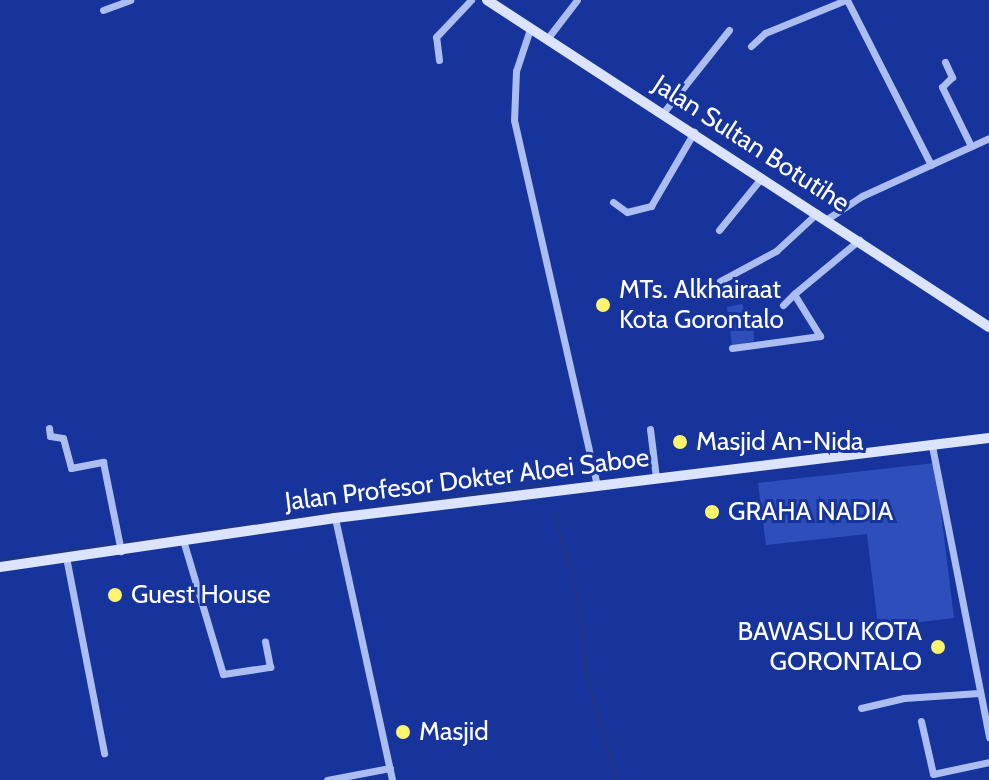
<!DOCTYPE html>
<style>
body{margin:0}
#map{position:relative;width:989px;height:780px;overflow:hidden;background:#16349c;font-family:Cabin,sans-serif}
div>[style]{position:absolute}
.green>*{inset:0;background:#2d4ebb}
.stream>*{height:3px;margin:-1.5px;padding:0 1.5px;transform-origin:1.5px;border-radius:1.5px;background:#1f3586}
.street>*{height:7px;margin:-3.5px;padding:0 3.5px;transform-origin:3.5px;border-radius:3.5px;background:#acbdf2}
.secondary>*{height:10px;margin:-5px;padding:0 5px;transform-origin:5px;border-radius:5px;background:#dce3fc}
.dots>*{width:22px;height:22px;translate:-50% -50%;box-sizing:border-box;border:4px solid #16349c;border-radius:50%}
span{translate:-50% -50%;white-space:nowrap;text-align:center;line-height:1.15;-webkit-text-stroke:6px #16349c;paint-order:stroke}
.street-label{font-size:26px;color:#fff}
.poi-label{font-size:26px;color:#fff}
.left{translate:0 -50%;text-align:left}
.right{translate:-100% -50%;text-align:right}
</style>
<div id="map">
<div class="green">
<i style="clip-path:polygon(742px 304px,745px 312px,753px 312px,754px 341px,732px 346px,727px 307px)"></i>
<i style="clip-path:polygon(935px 463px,954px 618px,878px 627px,867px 534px,766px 545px,758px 483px)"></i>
</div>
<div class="stream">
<i style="left:554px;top:512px;width:95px;rotate:74.8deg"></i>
<i style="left:579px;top:604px;width:69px;rotate:84.2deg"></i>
<i style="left:586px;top:673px;width:111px;rotate:74.3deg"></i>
<i style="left:120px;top:543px;width:430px;rotate:-8deg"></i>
<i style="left:0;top:560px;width:111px;rotate:-8.3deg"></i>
</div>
<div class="street">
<i style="left:847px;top:0;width:185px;rotate:63deg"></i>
<i style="left:103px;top:10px;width:29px;rotate:-20deg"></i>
<i style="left:530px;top:29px;width:44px;rotate:108.4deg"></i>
<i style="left:516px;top:71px;width:49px;rotate:92.3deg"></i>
<i style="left:514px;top:120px;width:375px;rotate:77.2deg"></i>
<i style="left:547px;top:39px;width:49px;rotate:-52.4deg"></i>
<i style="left:751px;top:46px;width:19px;rotate:-43deg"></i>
<i style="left:765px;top:33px;width:87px;rotate:-22.2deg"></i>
<i style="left:439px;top:60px;width:23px;rotate:-97deg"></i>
<i style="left:436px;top:37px;width:51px;rotate:-46.6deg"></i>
<i style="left:945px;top:62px;width:17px;rotate:65deg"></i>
<i style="left:952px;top:77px;width:14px;rotate:135deg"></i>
<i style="left:942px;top:87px;width:66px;rotate:63.8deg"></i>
<i style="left:663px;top:113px;width:106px;rotate:-51.5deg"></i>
<i style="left:613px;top:202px;width:17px;rotate:36deg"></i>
<i style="left:627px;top:212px;width:25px;rotate:-14deg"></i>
<i style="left:651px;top:206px;width:86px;rotate:-59.8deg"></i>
<i style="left:827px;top:219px;width:42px;rotate:-33.3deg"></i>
<i style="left:862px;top:196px;width:140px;rotate:-24.5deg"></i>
<i style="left:719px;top:230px;width:68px;rotate:-50.9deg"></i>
<i style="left:720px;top:281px;width:64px;rotate:-28.2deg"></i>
<i style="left:776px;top:251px;width:56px;rotate:-42.8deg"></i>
<i style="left:783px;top:305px;width:16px;rotate:-45deg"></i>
<i style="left:732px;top:348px;width:89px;rotate:-7.8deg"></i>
<i style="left:820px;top:336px;width:49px;rotate:-121.8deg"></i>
<i style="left:794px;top:294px;width:85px;rotate:-39.7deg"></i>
<i style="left:49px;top:428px;width:8px;rotate:83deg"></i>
<i style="left:50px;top:436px;width:13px;rotate:9deg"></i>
<i style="left:63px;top:438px;width:31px;rotate:75deg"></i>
<i style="left:71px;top:468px;width:33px;rotate:-11deg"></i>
<i style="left:103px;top:462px;width:91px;rotate:78.6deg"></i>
<i style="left:650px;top:429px;width:49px;rotate:83deg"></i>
<i style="left:932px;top:446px;width:297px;rotate:78.9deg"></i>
<i style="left:335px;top:518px;width:268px;rotate:77.7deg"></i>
<i style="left:183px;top:540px;width:140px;rotate:73.4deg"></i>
<i style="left:223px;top:674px;width:48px;rotate:-8.5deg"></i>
<i style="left:270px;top:667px;width:26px;rotate:-101deg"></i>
<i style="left:66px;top:557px;width:200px;rotate:79deg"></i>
<i style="left:861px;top:708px;width:44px;rotate:-13.1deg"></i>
<i style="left:904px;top:698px;width:75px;rotate:-3.8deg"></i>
<i style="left:921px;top:721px;width:54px;rotate:77.2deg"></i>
<i style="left:933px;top:774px;width:57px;rotate:-12.1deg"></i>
<i style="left:327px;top:780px;width:64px;rotate:-10.8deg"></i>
</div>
<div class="secondary">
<i style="left:487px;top:0;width:599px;rotate:33.08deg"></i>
<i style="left:0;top:567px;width:339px;rotate:-8.3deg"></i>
<i style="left:335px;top:518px;width:659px;rotate:-6.97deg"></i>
</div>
<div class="dots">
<i style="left:603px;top:305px;background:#fff46e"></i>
<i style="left:680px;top:442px;background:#fff46e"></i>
<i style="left:712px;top:512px;background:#fff46e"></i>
<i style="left:115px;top:595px;background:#fff46e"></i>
<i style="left:938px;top:647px;background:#fff46e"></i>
<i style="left:403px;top:732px;background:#fff46e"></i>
</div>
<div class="street-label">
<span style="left:751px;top:144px;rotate:33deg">Jalan Sultan Botutihe</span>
<span style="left:467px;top:480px;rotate:-7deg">Jalan Profesor Dokter Aloei Saboe</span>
</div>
<div class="poi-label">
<span class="left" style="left:619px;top:305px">MTs. Alkhairaat<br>Kota Gorontalo</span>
<span class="left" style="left:696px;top:442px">Masjid An-Nida</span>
<span class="left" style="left:728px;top:512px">GRAHA NADIA</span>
<span class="left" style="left:131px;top:595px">Guest House</span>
<span class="right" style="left:922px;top:647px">BAWASLU KOTA<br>GORONTALO</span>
<span class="left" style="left:419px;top:732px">Masjid</span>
</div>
</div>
